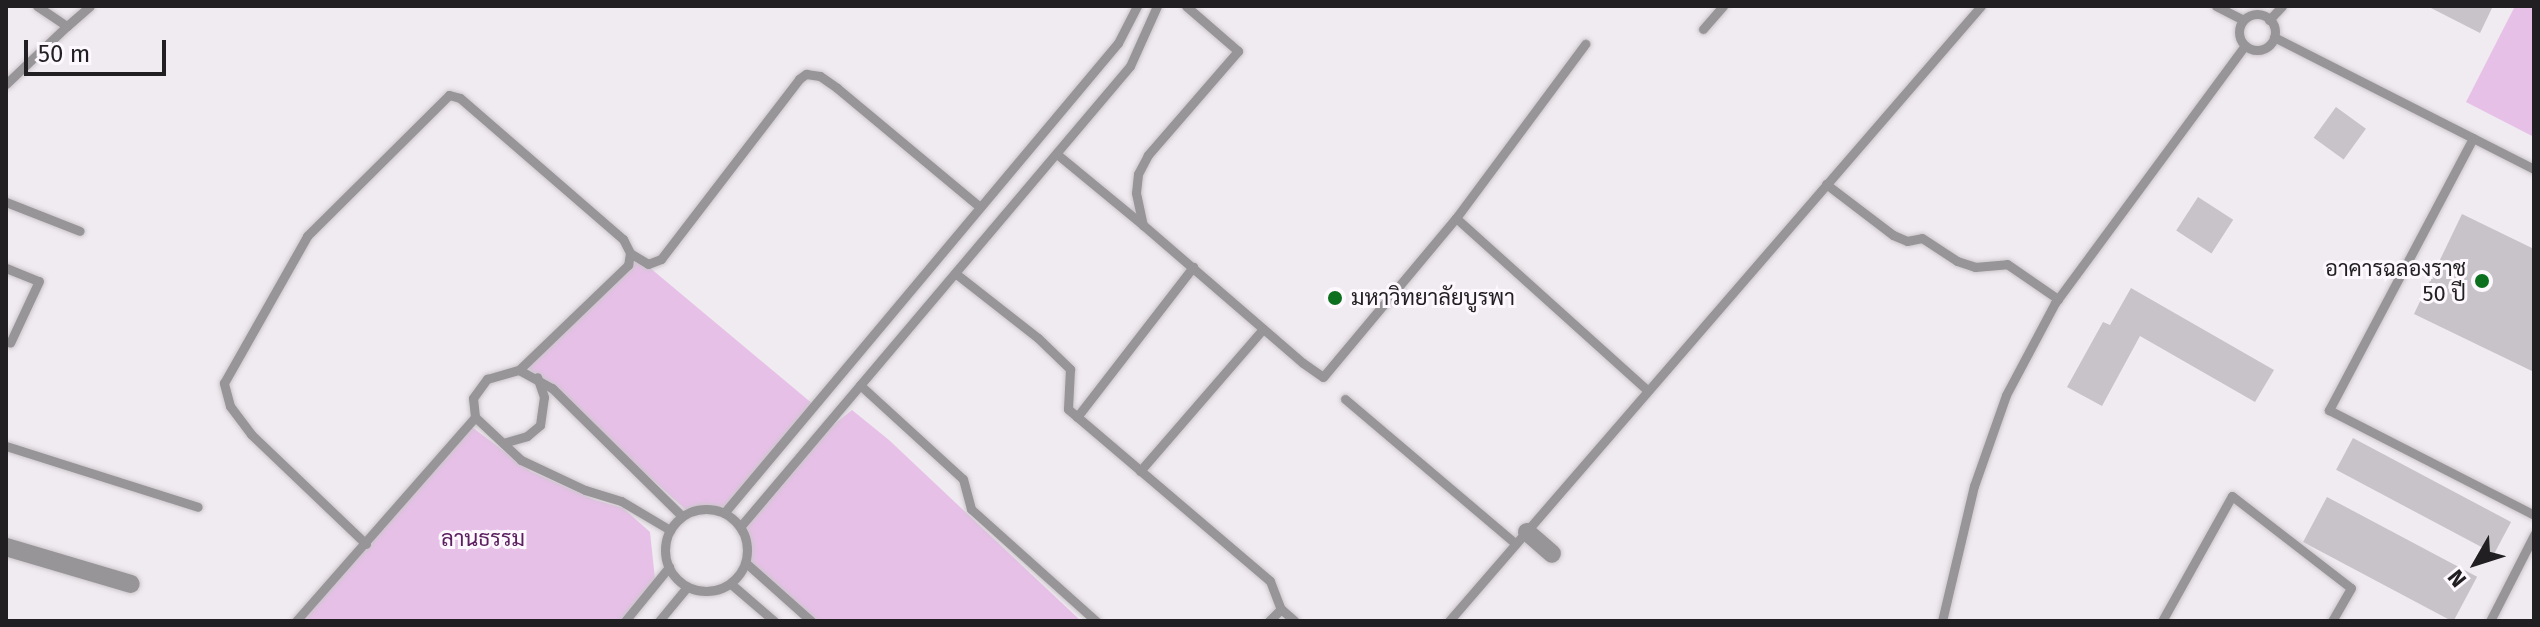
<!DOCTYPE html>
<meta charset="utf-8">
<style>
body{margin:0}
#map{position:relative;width:2540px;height:627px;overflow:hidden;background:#f0ebf0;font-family:"Fira Sans",Sarabun,sans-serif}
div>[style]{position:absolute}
.green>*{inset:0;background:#e7c0e8}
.building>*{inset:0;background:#c8c3c8;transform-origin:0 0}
.roads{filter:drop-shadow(0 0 2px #cbc6cb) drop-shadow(0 0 2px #cbc6cb)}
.lane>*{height:9px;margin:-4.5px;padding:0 4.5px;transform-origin:4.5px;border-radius:4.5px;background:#979597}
.lane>.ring{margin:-4.5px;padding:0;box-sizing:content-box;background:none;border:9px solid #979597;border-radius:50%}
.street>*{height:18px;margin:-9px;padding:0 9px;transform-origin:9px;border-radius:9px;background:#979597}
.dots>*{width:22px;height:22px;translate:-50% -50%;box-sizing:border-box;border:4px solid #fdf8fd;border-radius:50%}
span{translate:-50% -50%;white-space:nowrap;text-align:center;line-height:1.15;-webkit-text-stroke:6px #fdf8fd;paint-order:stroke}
.poi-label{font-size:22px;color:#211f21}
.right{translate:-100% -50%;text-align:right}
.left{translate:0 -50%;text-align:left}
.park-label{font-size:22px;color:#5c2060}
.frame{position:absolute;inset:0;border:8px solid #211f21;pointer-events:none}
.north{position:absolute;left:2436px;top:523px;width:80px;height:80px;-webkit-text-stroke:6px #fdf8fd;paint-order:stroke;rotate:231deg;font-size:22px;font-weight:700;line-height:32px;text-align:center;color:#211f21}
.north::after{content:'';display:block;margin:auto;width:28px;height:36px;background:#211f21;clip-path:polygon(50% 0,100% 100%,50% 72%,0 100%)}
.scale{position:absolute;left:24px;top:40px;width:142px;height:36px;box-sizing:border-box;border:4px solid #211f21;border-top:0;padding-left:10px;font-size:24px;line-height:28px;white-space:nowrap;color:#211f21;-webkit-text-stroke:6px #fdf8fd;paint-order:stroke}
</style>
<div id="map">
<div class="green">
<i style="clip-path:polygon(2515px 6px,2534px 6px,2534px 137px,2466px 102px)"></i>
<i style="clip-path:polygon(637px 257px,814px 405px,729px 506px,685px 509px,525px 365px)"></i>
<i style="clip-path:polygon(852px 410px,889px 440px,1081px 621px,812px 621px,746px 563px,747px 519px,811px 443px)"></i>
<i style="clip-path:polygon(472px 427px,530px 471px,595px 500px,623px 508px,650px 532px,655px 579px,620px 621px,296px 621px)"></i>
</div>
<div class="building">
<i style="clip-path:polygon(2427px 6px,2493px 6px,2480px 33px)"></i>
<i style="left:2336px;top:107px;width:37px;height:38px;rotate:36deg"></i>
<i style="left:2198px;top:197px;width:42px;height:40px;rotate:33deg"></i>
<i style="clip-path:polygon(2462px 214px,2534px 249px,2534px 372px,2414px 314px)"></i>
<i style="clip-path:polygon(2131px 288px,2274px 370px,2255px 402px,2140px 336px,2102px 406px,2067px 387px,2103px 322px,2110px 325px)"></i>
<i style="left:2353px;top:438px;width:179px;height:36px;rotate:28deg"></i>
<i style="left:2327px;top:497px;width:170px;height:51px;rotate:28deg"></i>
</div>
<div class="roads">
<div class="lane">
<i style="left:37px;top:6px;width:36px;rotate:34deg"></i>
<i style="left:67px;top:26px;width:30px;rotate:-41deg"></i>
<i style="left:1186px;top:6px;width:69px;rotate:40.9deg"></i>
<i style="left:1238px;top:51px;width:138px;rotate:130.9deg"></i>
<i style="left:1148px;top:155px;width:21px;rotate:118deg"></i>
<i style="left:1138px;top:174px;width:19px;rotate:96deg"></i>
<i style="left:1136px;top:193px;width:33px;rotate:78deg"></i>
<i style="left:1143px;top:225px;width:211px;rotate:40.8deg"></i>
<i style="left:1303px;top:363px;width:24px;rotate:35deg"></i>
<i style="left:1323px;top:377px;width:207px;rotate:-50.1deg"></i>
<i style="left:1456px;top:218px;width:257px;rotate:42deg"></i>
<i style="left:2216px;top:6px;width:30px;rotate:27deg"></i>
<i class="ring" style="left:2239px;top:14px;width:27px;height:27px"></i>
<i style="left:2269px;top:20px;width:19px;rotate:-47deg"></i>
<i style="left:1703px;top:29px;width:30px;rotate:-49deg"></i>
<i style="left:2274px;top:37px;width:292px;rotate:26.9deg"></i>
<i style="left:6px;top:84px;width:84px;rotate:-43.6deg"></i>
<i style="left:2473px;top:138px;width:308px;rotate:117.9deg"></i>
<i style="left:2329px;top:410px;width:230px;rotate:27.1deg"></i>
<i style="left:1058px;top:155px;width:110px;rotate:39.5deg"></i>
<i style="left:1826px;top:184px;width:84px;rotate:37.3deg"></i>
<i style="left:1893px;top:235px;width:15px;rotate:23deg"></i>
<i style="left:1907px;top:241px;width:15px;rotate:-11deg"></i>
<i style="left:1922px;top:238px;width:42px;rotate:33.3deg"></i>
<i style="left:1957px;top:261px;width:19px;rotate:18deg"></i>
<i style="left:1975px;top:267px;width:32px;rotate:-5deg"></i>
<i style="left:2007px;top:264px;width:62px;rotate:34.5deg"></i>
<i style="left:6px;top:202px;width:79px;rotate:21.4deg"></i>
<i style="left:1456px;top:218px;width:217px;rotate:-53.4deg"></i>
<i style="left:630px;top:253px;width:21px;rotate:31deg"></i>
<i style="left:648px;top:264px;width:14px;rotate:-21deg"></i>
<i style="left:661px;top:259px;width:227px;rotate:-52.5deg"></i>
<i style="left:799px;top:79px;width:9px;rotate:-36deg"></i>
<i style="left:806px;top:74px;width:14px;rotate:8deg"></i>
<i style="left:820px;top:76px;width:21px;rotate:35deg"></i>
<i style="left:837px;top:88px;width:186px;rotate:39.8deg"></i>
<i style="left:6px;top:268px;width:35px;rotate:22deg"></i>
<i style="left:39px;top:281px;width:68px;rotate:115.1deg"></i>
<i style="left:955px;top:273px;width:105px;rotate:38.1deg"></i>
<i style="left:1038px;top:338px;width:45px;rotate:44.1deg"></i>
<i style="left:1070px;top:369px;width:40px;rotate:92.9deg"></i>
<i style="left:1068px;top:409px;width:265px;rotate:40.4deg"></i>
<i style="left:1270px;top:581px;width:30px;rotate:69deg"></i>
<i style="left:1281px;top:609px;width:18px;rotate:41deg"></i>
<i style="left:860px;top:385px;width:139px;rotate:42.4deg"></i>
<i style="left:963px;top:479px;width:31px;rotate:75deg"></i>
<i style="left:971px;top:509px;width:168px;rotate:41.9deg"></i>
<i style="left:1345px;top:399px;width:223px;rotate:40.3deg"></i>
<i style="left:1077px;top:417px;width:190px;rotate:-52.3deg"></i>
<i style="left:503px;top:443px;width:25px;rotate:-16deg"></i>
<i style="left:527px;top:436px;width:17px;rotate:-40deg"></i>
<i style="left:540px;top:425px;width:28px;rotate:-82deg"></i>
<i style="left:544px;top:397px;width:21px;rotate:-109deg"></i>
<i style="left:6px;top:446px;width:201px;rotate:17.6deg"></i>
<i style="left:1140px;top:471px;width:188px;rotate:-49.1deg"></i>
<i class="ring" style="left:665px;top:509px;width:73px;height:73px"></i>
<i style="left:724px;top:513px;width:613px;rotate:-50.03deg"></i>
<i style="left:1118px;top:43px;width:42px;rotate:-62.8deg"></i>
<i style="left:740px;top:527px;width:604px;rotate:-49.77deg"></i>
<i style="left:1130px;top:66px;width:66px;rotate:-65.8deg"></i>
<i style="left:670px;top:530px;width:57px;rotate:-149.4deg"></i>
<i style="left:621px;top:501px;width:38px;rotate:-163deg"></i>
<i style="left:585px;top:490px;width:71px;rotate:-154.9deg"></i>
<i style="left:521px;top:460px;width:63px;rotate:-136.9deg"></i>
<i style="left:475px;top:417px;width:19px;rotate:-96deg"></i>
<i style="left:473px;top:398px;width:24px;rotate:-54deg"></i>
<i style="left:487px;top:379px;width:33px;rotate:-16deg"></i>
<i style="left:519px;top:370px;width:38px;rotate:29deg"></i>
<i style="left:552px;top:388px;width:182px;rotate:44.6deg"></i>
<i style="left:366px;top:544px;width:159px;rotate:-136.3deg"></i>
<i style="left:251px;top:434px;width:35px;rotate:-127deg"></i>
<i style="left:230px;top:406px;width:24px;rotate:-105deg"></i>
<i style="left:224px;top:383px;width:169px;rotate:-60.5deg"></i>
<i style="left:307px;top:236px;width:200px;rotate:-44.8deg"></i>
<i style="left:449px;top:95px;width:11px;rotate:15deg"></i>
<i style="left:460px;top:98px;width:216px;rotate:40.9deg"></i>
<i style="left:623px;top:239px;width:16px;rotate:63deg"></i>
<i style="left:630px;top:253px;width:12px;rotate:99deg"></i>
<i style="left:628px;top:265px;width:151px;rotate:136.1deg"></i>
<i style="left:746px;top:563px;width:87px;rotate:41.7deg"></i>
<i style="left:731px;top:584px;width:57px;rotate:40.7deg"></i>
<i style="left:296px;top:621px;width:271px;rotate:-48.7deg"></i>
<i style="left:625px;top:621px;width:70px;rotate:-50.8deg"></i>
<i style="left:659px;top:621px;width:44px;rotate:-50.5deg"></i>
<i style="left:1269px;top:621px;width:17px;rotate:-45deg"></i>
<i style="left:1449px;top:621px;width:813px;rotate:-49.14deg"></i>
<i style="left:1942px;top:621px;width:139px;rotate:-76.7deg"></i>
<i style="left:1974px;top:486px;width:96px;rotate:-70.6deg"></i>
<i style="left:2006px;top:395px;width:104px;rotate:-62deg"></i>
<i style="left:2055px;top:303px;width:320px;rotate:-53.6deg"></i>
<i style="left:2162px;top:621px;width:143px;rotate:-60.8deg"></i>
<i style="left:2232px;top:496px;width:150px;rotate:37.7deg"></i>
<i style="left:2351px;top:588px;width:38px;rotate:120deg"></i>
<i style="left:2490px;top:621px;width:97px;rotate:-62.9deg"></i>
</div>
<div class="street">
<i style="left:1527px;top:532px;width:33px;rotate:41deg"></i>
<i style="left:6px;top:547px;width:130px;rotate:16.5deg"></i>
</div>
</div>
<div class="dots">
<i style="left:2482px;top:281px;background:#0d701f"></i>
<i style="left:1335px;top:298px;background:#0d701f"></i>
</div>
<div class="poi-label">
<span class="right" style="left:2466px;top:281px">อาคารฉลองราช<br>50 ปี</span>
<span class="left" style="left:1351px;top:298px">มหาวิทยาลัยบูรพา</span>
</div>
<div class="park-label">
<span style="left:483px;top:539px">ลานธรรม</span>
</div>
<div class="frame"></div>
<div class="north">N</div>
<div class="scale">50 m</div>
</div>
